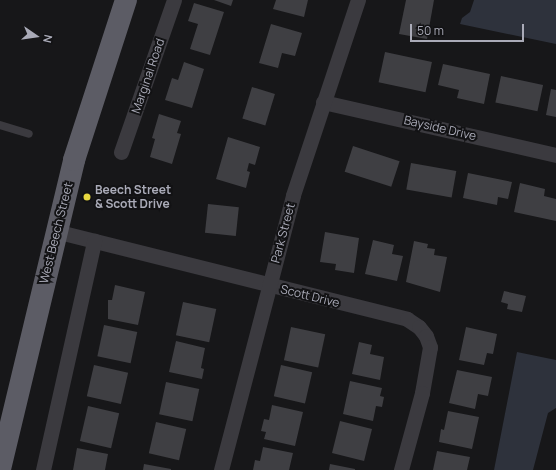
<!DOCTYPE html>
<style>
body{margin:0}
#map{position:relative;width:556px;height:470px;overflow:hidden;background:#171719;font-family:Manrope,sans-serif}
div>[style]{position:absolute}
.water>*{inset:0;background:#2e323c}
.building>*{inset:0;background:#3f3f43;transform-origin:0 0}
.service>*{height:8px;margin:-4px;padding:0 4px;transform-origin:4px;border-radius:4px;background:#3b3a3f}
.minor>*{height:15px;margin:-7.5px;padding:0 7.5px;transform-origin:7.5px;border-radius:7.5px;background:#3b3a3f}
.trunk>*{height:22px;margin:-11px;padding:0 11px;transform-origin:11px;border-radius:11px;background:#5c5c65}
.dots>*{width:11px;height:11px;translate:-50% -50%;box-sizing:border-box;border:2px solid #121214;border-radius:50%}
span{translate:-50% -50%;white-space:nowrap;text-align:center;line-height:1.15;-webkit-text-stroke:4px #121214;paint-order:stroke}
.street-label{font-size:12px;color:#aaabb8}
.poi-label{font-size:12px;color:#aaabb8;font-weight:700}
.left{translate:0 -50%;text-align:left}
.north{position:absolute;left:16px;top:16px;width:40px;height:40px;-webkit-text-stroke:3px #121214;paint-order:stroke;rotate:103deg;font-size:11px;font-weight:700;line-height:16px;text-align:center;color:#aaabb8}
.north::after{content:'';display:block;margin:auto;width:14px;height:18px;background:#aaabb8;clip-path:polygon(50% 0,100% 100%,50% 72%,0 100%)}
.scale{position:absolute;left:410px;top:24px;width:114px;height:18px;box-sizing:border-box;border:2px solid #aaabb8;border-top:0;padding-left:5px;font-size:12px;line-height:14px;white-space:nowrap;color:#aaabb8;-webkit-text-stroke:3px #121214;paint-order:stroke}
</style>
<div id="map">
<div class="water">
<i style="clip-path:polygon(474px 0,556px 0,556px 44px,460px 24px,462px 18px,470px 12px)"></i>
<i style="clip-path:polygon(517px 352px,556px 360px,556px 408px,548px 413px,533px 470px,494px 470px)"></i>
</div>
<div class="building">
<i style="clip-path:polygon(214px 0,233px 0,231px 6px)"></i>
<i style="clip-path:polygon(276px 0,308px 0,304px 17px,273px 9px)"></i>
<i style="clip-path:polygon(406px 0,434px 0,427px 39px,399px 34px)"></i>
<i style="clip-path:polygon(194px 3px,224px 12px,210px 55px,190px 49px,198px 24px,188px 21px)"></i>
<i style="clip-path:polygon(271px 24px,302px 33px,295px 56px,282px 53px,278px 68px,259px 63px)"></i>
<i style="left:385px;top:52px;width:48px;height:31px;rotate:12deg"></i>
<i style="clip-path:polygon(184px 62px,204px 69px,192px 108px,165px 100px,172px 78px,178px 80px)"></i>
<i style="clip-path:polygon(443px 64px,490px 74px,484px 104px,457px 98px,459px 90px,438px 85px)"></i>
<i style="left:501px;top:76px;width:43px;height:27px;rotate:12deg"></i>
<i style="left:252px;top:87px;width:24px;height:33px;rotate:17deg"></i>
<i style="clip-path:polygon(551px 89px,556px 90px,556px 117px,546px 115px)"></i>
<i style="clip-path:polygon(159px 114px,181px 121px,177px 133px,181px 134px,172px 164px,150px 157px,155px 139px,152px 138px)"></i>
<i style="clip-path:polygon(228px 137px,260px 147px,255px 165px,249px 163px,247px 171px,250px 172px,246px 188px,216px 179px)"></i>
<i style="left:353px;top:146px;width:49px;height:27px;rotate:18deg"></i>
<i style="left:411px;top:163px;width:46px;height:27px;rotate:10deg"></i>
<i style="clip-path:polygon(468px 173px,512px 182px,508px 199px,498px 197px,497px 205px,463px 198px)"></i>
<i style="clip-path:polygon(520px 183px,545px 189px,544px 196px,556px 199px,556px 221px,514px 212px)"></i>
<i style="left:208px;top:204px;width:31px;height:29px;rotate:6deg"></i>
<i style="clip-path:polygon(325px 232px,359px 238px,354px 273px,335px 270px,336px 264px,320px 262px)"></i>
<i style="clip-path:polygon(373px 240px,394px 245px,392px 254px,403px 256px,397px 281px,365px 274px)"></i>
<i style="clip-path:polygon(414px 241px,428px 244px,427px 248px,435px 249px,434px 255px,447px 257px,440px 292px,406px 282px)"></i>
<i style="clip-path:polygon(115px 285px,145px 292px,138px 325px,108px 319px,108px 300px,112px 300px)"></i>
<i style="clip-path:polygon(504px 291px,526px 296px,522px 312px,507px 309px,508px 304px,501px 302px)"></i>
<i style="left:183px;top:302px;width:34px;height:34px;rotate:12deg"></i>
<i style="left:104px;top:325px;width:34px;height:32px;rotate:12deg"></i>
<i style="left:291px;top:327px;width:35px;height:34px;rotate:12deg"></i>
<i style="clip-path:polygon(466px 327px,497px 334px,493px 354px,487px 353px,484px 365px,459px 360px)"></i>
<i style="clip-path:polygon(176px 341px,205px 348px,201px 368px,204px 369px,202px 379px,169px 372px)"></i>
<i style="clip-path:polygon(359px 342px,372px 345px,370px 354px,384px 357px,380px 380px,352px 374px)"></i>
<i style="left:94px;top:365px;width:35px;height:32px;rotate:13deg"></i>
<i style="left:281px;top:365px;width:32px;height:32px;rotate:13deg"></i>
<i style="clip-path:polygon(457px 370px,492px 377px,488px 396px,478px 394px,475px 409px,449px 403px)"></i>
<i style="clip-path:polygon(350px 381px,382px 388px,380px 396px,384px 397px,382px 407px,376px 406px,373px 421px,343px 414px)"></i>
<i style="left:166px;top:382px;width:34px;height:33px;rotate:12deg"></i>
<i style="clip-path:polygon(272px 405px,303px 412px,295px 446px,264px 439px,266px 432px,261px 431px,264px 419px,269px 420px)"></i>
<i style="left:88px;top:406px;width:32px;height:36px;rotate:13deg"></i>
<i style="clip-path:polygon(448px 411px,479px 417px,472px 449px,439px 442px,441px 429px,444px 430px)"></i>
<i style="left:340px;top:421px;width:33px;height:33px;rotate:14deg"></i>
<i style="left:156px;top:422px;width:31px;height:32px;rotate:13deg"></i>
<i style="clip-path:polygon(263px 447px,293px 453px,289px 470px,253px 470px,255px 460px,260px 461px)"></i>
<i style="clip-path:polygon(77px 448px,108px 454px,105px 470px,73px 470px)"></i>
<i style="clip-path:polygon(437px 451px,470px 457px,467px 470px,433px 470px)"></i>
<i style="clip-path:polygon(144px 464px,171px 469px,171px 470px,143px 470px)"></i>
<i style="clip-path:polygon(330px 464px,355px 469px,355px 470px,329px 470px)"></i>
</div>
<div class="service">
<i style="left:0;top:125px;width:30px;rotate:17deg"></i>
</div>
<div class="minor">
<i style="left:323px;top:102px;width:239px;rotate:12.8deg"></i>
<i style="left:121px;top:152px;width:161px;rotate:-70.8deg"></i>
<i style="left:55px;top:231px;width:363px;rotate:14deg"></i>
<i style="left:407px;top:319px;width:14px;rotate:34deg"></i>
<i style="left:419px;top:327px;width:11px;rotate:52deg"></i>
<i style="left:426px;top:336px;width:12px;rotate:70deg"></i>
<i style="left:430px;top:347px;width:47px;rotate:99.9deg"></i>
<i style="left:422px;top:393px;width:80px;rotate:105.3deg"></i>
<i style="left:43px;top:470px;width:235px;rotate:-77.4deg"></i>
<i style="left:221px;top:470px;width:284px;rotate:-75.3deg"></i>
<i style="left:293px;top:195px;width:206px;rotate:-71.6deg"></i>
</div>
<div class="trunk">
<i style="left:0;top:469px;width:318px;rotate:-76.5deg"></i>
<i style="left:74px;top:160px;width:168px;rotate:-72deg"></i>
</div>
<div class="dots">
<i style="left:87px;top:197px;background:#e7d840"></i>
</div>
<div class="street-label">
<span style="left:148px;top:76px;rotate:-71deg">Marginal Road</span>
<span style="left:440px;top:128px;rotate:13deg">Bayside Drive</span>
<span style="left:56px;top:233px;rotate:-76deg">West Beech Street</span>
<span style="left:283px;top:233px;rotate:-75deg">Park Street</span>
<span style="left:310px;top:296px;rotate:14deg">Scott Drive</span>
</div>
<div class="poi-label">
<span class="left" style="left:95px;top:197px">Beech Street<br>&amp; Scott Drive</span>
</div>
<div class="north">N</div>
<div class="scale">50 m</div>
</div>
